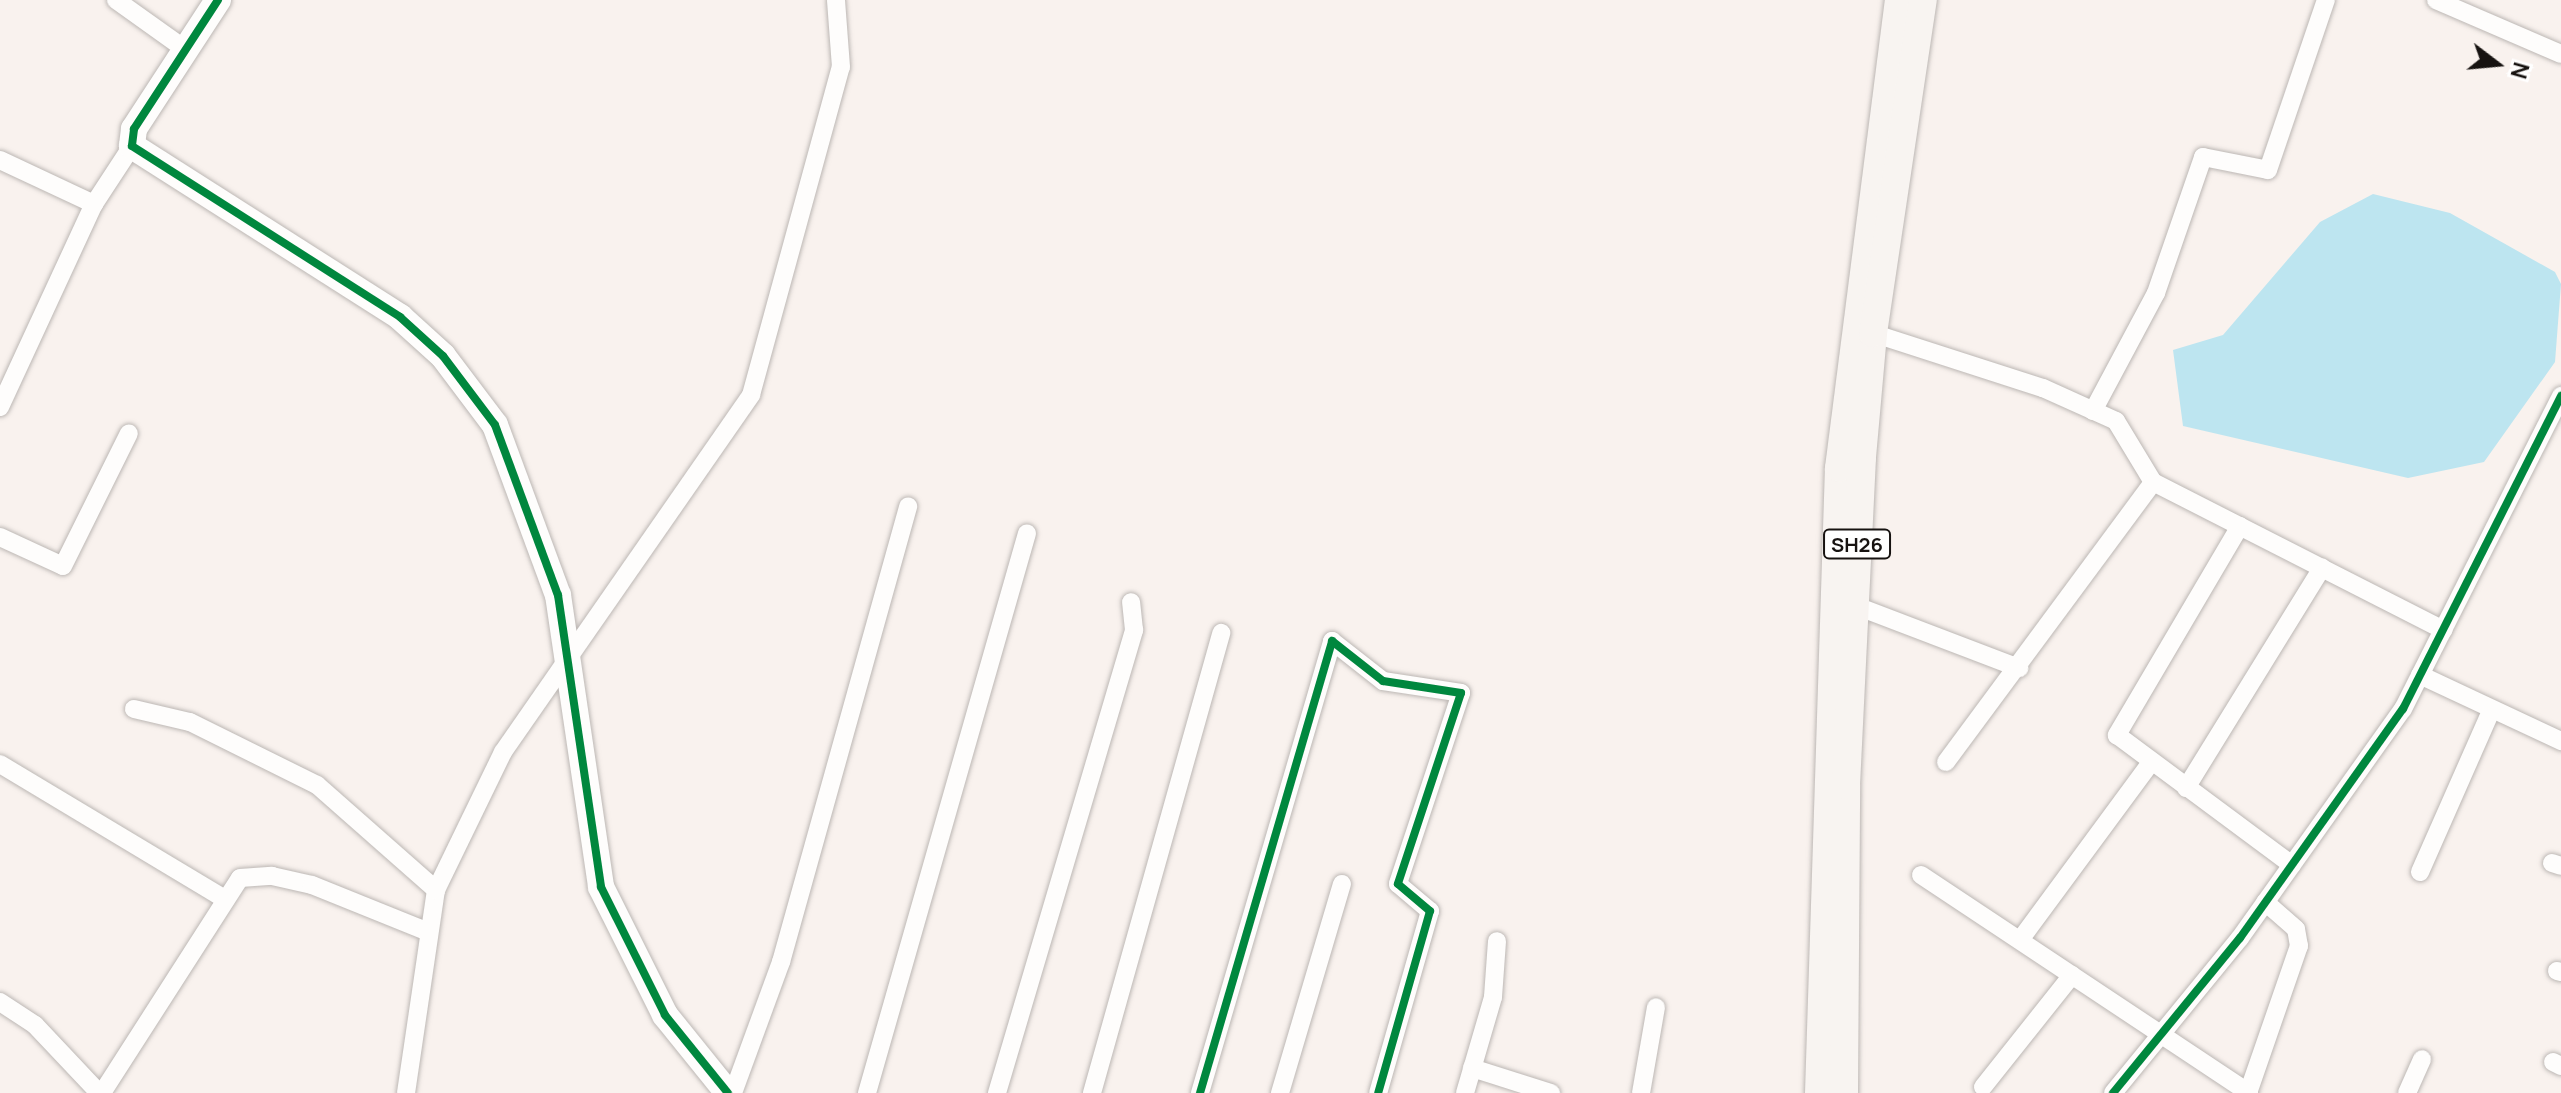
<!DOCTYPE html>
<style>
body{margin:0}
#map{position:relative;width:2561px;height:1093px;overflow:hidden;background:#f9f2ee;font-family:Manrope,sans-serif}
div>[style]{position:absolute}
.water>*{inset:0;background:#bde5f0}
.roads{filter:drop-shadow(0 0 2px #bcb7b4) drop-shadow(0 0 2px #bcb7b4)}
.street>*{height:18px;margin:-9px;padding:0 9px;transform-origin:9px;border-radius:9px;background:#fefdfc}
.secondary>*{height:26px;margin:-13px;padding:0 13px;transform-origin:13px;border-radius:13px;background:#fefdfc}
.primary>*{height:28px;margin:-14px;padding:0 14px;transform-origin:14px;border-radius:14px;background:#f8f4f1}
.cycleway>*{height:8px;margin:-4px;padding:0 4px;transform-origin:4px;border-radius:4px;background:#00873e}
span{translate:-50% -50%;white-space:nowrap;text-align:center;line-height:1.15;-webkit-text-stroke:8px #fff;paint-order:stroke}
.shield-label span{padding:2px 6px;background:#fff;border:2px solid;border-radius:6px;-webkit-text-stroke-width:0}
.shield-label{font-size:20px;color:#171311;font-weight:700}
.north{position:absolute;left:2457px;top:24px;width:80px;height:80px;-webkit-text-stroke:6px #fff;paint-order:stroke;rotate:106deg;font-size:22px;font-weight:700;line-height:32px;text-align:center;color:#171311}
.north::after{content:'';display:block;margin:auto;width:28px;height:36px;background:#171311;clip-path:polygon(50% 0,100% 100%,50% 72%,0 100%)}
</style>
<div id="map">
<div class="water">
<i style="clip-path:polygon(2373px 194px,2450px 213px,2555px 272px,2561px 284px,2555px 362px,2484px 462px,2408px 478px,2183px 426px,2173px 350px,2223px 335px,2320px 222px)"></i>
</div>
<div class="roads">
<div class="street">
<i style="left:116px;top:0;width:86px;rotate:35.5deg"></i>
<i style="left:2436px;top:0;width:136px;rotate:23.4deg"></i>
<i style="left:0;top:160px;width:104px;rotate:25.1deg"></i>
<i style="left:1866px;top:331px;width:186px;rotate:17.9deg"></i>
<i style="left:2043px;top:388px;width:80px;rotate:24.3deg"></i>
<i style="left:2116px;top:421px;width:71px;rotate:58.8deg"></i>
<i style="left:2153px;top:482px;width:326px;rotate:27deg"></i>
<i style="left:0;top:407px;width:224px;rotate:-65.2deg"></i>
<i style="left:94px;top:204px;width:69px;rotate:-56.8deg"></i>
<i style="left:2093px;top:411px;width:134px;rotate:-61.9deg"></i>
<i style="left:2156px;top:293px;width:144px;rotate:-70.9deg"></i>
<i style="left:2203px;top:157px;width:66px;rotate:11.3deg"></i>
<i style="left:2268px;top:170px;width:180px;rotate:-71.2deg"></i>
<i style="left:2240px;top:526px;width:243px;rotate:120.5deg"></i>
<i style="left:2117px;top:735px;width:218px;rotate:36.6deg"></i>
<i style="left:0;top:537px;width:69px;rotate:24.7deg"></i>
<i style="left:63px;top:566px;width:148px;rotate:-63.6deg"></i>
<i style="left:1854px;top:605px;width:177px;rotate:20.9deg"></i>
<i style="left:2420px;top:675px;width:156px;rotate:25.1deg"></i>
<i style="left:134px;top:709px;width:57px;rotate:13.1deg"></i>
<i style="left:190px;top:722px;width:142px;rotate:26.4deg"></i>
<i style="left:317px;top:785px;width:159px;rotate:41.4deg"></i>
<i style="left:1946px;top:762px;width:348px;rotate:-53.5deg"></i>
<i style="left:0;top:764px;width:262px;rotate:31deg"></i>
<i style="left:2186px;top:788px;width:259px;rotate:-58.3deg"></i>
<i style="left:2552px;top:863px;width:9px;rotate:18deg"></i>
<i style="left:2420px;top:872px;width:178px;rotate:-66.2deg"></i>
<i style="left:1921px;top:875px;width:394px;rotate:33.6deg"></i>
<i style="left:2020px;top:940px;width:221px;rotate:-53.6deg"></i>
<i style="left:2557px;top:971px;width:4px;rotate:14deg"></i>
<i style="left:0;top:1002px;width:42px;rotate:33.3deg"></i>
<i style="left:35px;top:1025px;width:93px;rotate:46.7deg"></i>
<i style="left:2553px;top:1062px;width:9px;rotate:27deg"></i>
<i style="left:1472px;top:1068px;width:83px;rotate:17.6deg"></i>
<i style="left:1983px;top:1087px;width:143px;rotate:-51.5deg"></i>
<i style="left:102px;top:1093px;width:255px;rotate:-57.3deg"></i>
<i style="left:240px;top:878px;width:32px;rotate:-4deg"></i>
<i style="left:272px;top:876px;width:41px;rotate:12.7deg"></i>
<i style="left:312px;top:885px;width:123px;rotate:22deg"></i>
<i style="left:406px;top:1093px;width:205px;rotate:-81.6deg"></i>
<i style="left:436px;top:890px;width:153px;rotate:-64.1deg"></i>
<i style="left:503px;top:752px;width:435px;rotate:-55.2deg"></i>
<i style="left:751px;top:395px;width:340px;rotate:-74.7deg"></i>
<i style="left:841px;top:67px;width:67px;rotate:-94.3deg"></i>
<i style="left:733px;top:1093px;width:140px;rotate:-69.9deg"></i>
<i style="left:781px;top:962px;width:473px;rotate:-74.4deg"></i>
<i style="left:867px;top:1093px;width:582px;rotate:-74.05deg"></i>
<i style="left:997px;top:1093px;width:483px;rotate:-73.5deg"></i>
<i style="left:1134px;top:630px;width:28px;rotate:-96deg"></i>
<i style="left:1092px;top:1093px;width:478px;rotate:-74.3deg"></i>
<i style="left:1200px;top:1093px;width:471px;rotate:-73.7deg"></i>
<i style="left:1332px;top:641px;width:65px;rotate:38.1deg"></i>
<i style="left:1383px;top:681px;width:79px;rotate:8.7deg"></i>
<i style="left:1461px;top:693px;width:201px;rotate:108.3deg"></i>
<i style="left:1398px;top:884px;width:42px;rotate:40.2deg"></i>
<i style="left:1430px;top:911px;width:189px;rotate:105.9deg"></i>
<i style="left:1280px;top:1093px;width:218px;rotate:-73.5deg"></i>
<i style="left:1465px;top:1093px;width:100px;rotate:-73.7deg"></i>
<i style="left:1493px;top:997px;width:56px;rotate:-85.9deg"></i>
<i style="left:1641px;top:1093px;width:87px;rotate:-80.1deg"></i>
<i style="left:2113px;top:1093px;width:200px;rotate:-50.7deg"></i>
<i style="left:2240px;top:938px;width:281px;rotate:-54.6deg"></i>
<i style="left:2403px;top:709px;width:351px;rotate:-63.2deg"></i>
<i style="left:2248px;top:1093px;width:156px;rotate:-70.9deg"></i>
<i style="left:2299px;top:946px;width:17px;rotate:-100deg"></i>
<i style="left:2296px;top:929px;width:41px;rotate:-138.9deg"></i>
<i style="left:2407px;top:1093px;width:37px;rotate:-66deg"></i>
</div>
<div class="secondary">
<i style="left:218px;top:0;width:154px;rotate:123.1deg"></i>
<i style="left:134px;top:129px;width:17px;rotate:97deg"></i>
<i style="left:132px;top:146px;width:318px;rotate:32.5deg"></i>
<i style="left:400px;top:317px;width:58px;rotate:42.2deg"></i>
<i style="left:443px;top:356px;width:86px;rotate:53deg"></i>
<i style="left:495px;top:425px;width:181px;rotate:69.7deg"></i>
<i style="left:558px;top:595px;width:295px;rotate:81.6deg"></i>
<i style="left:601px;top:887px;width:143px;rotate:63.4deg"></i>
<i style="left:665px;top:1015px;width:100px;rotate:51.1deg"></i>
</div>
<div class="primary">
<i style="left:1819px;top:1093px;width:625px;rotate:-88.17deg"></i>
<i style="left:1839px;top:468px;width:472px;rotate:-82.7deg"></i>
<i style="left:1844px;top:1093px;width:308px;rotate:-89.6deg"></i>
<i style="left:1846px;top:785px;width:328px;rotate:-87.2deg"></i>
<i style="left:1862px;top:457px;width:124px;rotate:-84.9deg"></i>
<i style="left:1873px;top:333px;width:337px;rotate:-81.5deg"></i>
</div>
</div>
<div class="cycleway">
<i style="left:218px;top:0;width:154px;rotate:123.1deg"></i>
<i style="left:134px;top:129px;width:17px;rotate:97deg"></i>
<i style="left:132px;top:146px;width:318px;rotate:32.5deg"></i>
<i style="left:400px;top:317px;width:58px;rotate:42.2deg"></i>
<i style="left:443px;top:356px;width:86px;rotate:53deg"></i>
<i style="left:495px;top:425px;width:181px;rotate:69.7deg"></i>
<i style="left:558px;top:595px;width:295px;rotate:81.6deg"></i>
<i style="left:601px;top:887px;width:143px;rotate:63.4deg"></i>
<i style="left:665px;top:1015px;width:100px;rotate:51.1deg"></i>
<i style="left:1200px;top:1093px;width:471px;rotate:-73.7deg"></i>
<i style="left:1332px;top:641px;width:65px;rotate:38.1deg"></i>
<i style="left:1383px;top:681px;width:79px;rotate:8.7deg"></i>
<i style="left:1461px;top:693px;width:201px;rotate:108.3deg"></i>
<i style="left:1398px;top:884px;width:42px;rotate:40.2deg"></i>
<i style="left:1430px;top:911px;width:189px;rotate:105.9deg"></i>
<i style="left:2113px;top:1093px;width:200px;rotate:-50.7deg"></i>
<i style="left:2240px;top:938px;width:281px;rotate:-54.6deg"></i>
<i style="left:2403px;top:709px;width:351px;rotate:-63.2deg"></i>
</div>
<div class="shield-label">
<span style="left:1857px;top:544px">SH26</span>
</div>
<div class="north">N</div>
</div>
